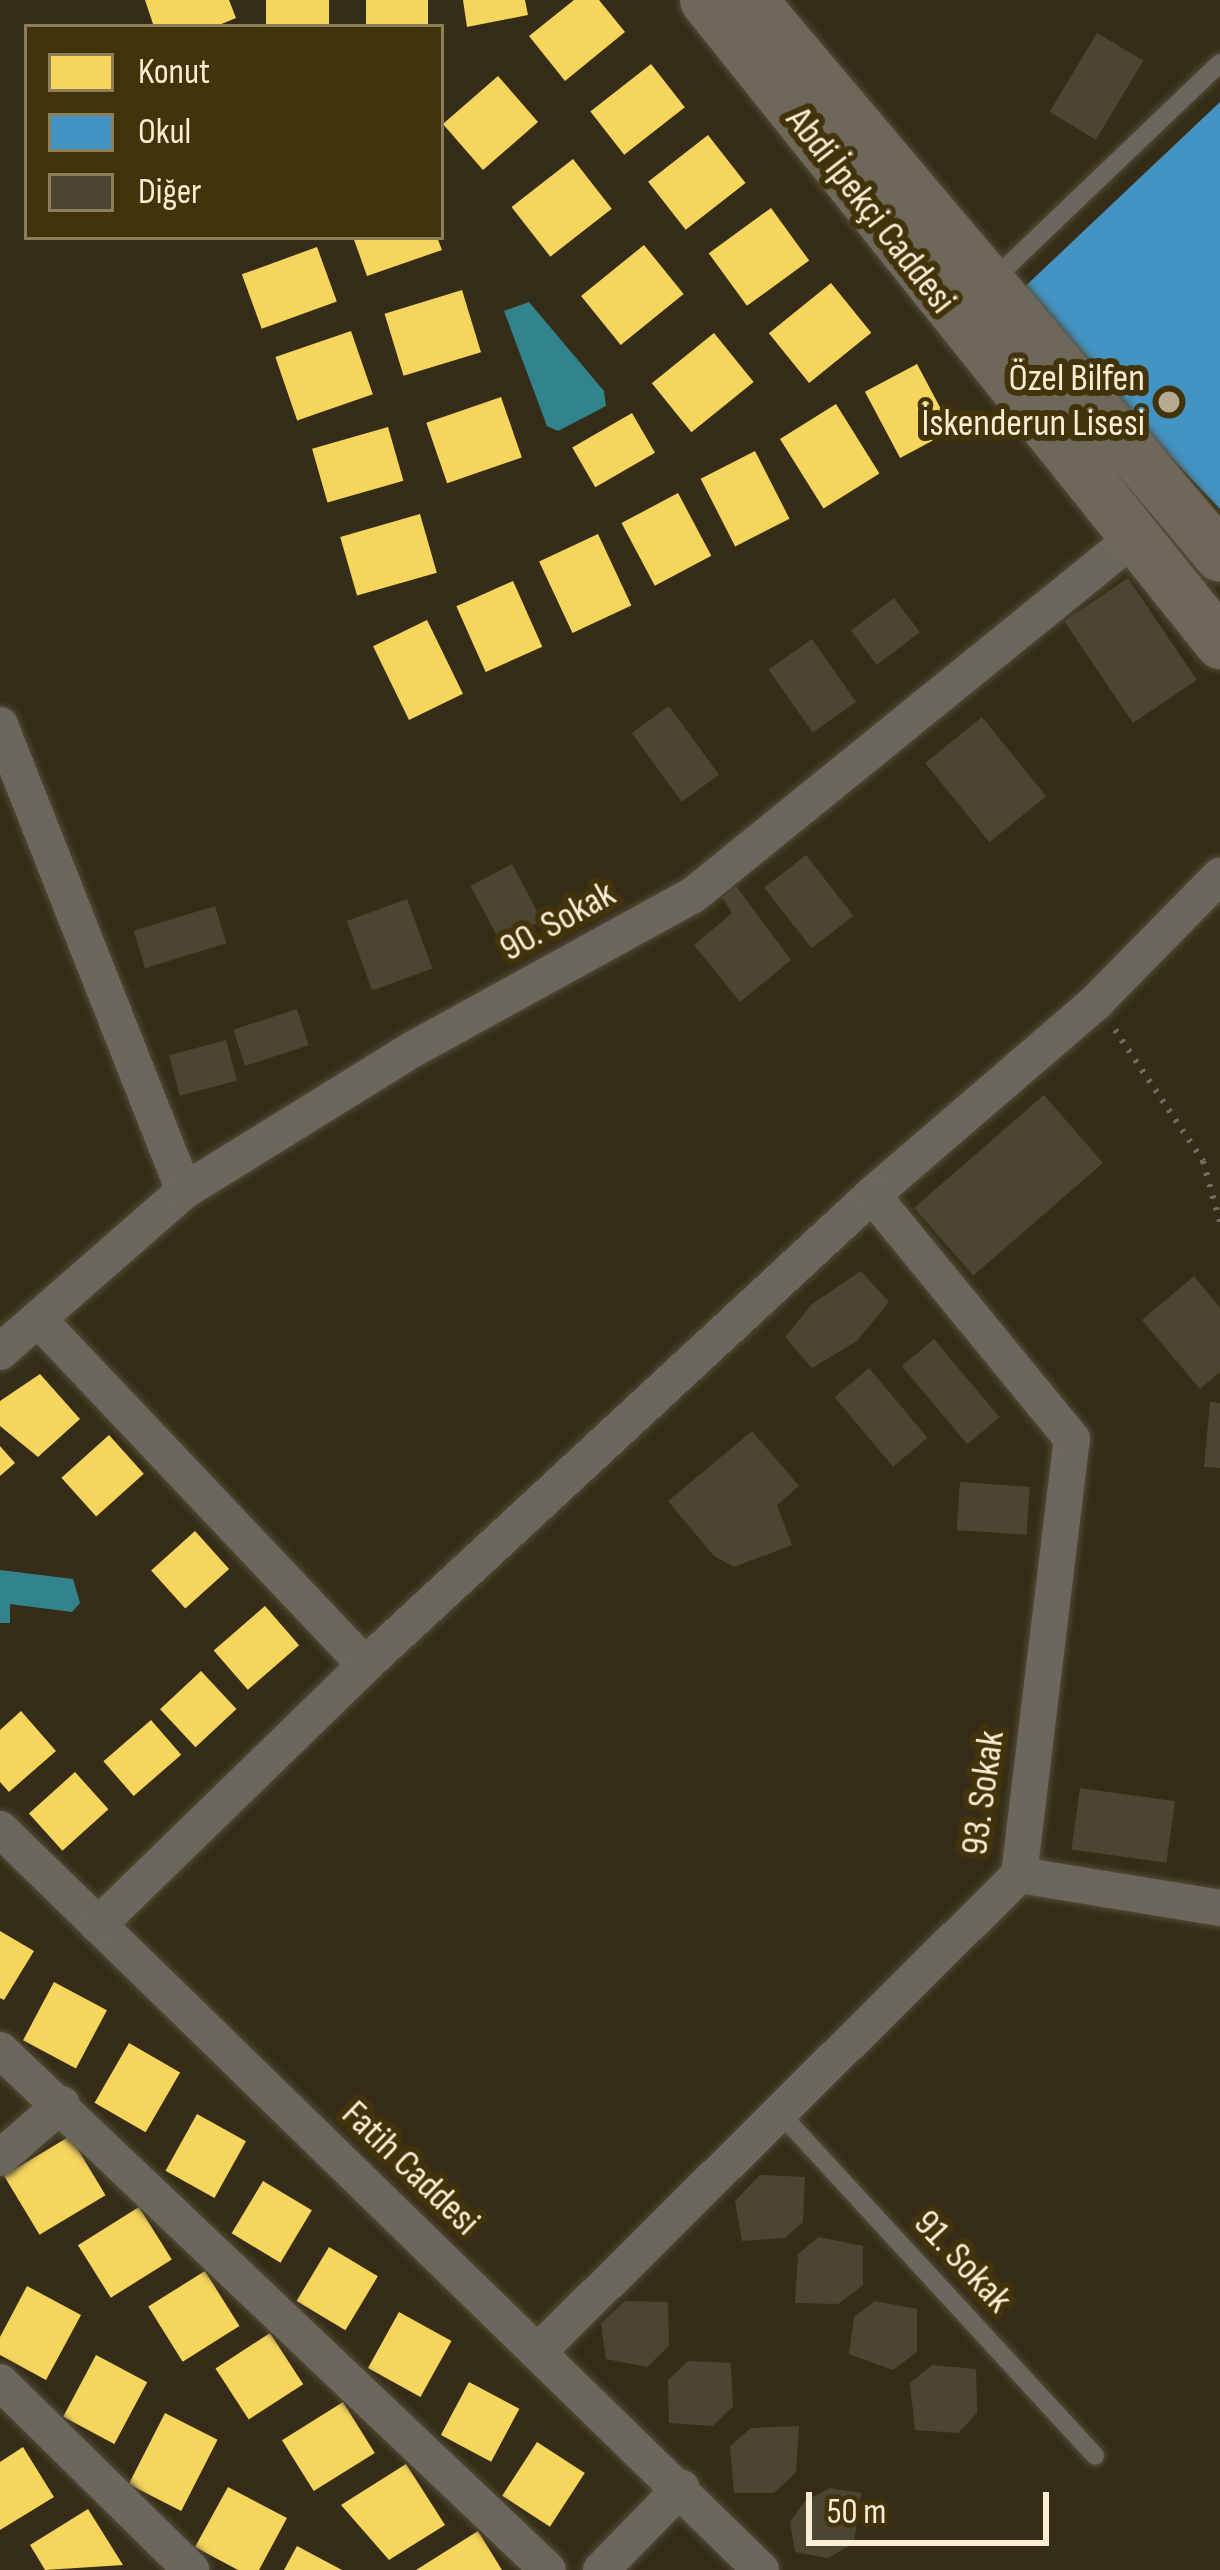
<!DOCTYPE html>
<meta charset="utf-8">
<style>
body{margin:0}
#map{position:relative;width:1220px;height:2570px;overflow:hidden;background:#362d18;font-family:"Sofia Sans Condensed",sans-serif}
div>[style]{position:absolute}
.water>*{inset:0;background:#31838c}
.homes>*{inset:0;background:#f6d55c;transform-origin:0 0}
.schools>*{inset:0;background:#4393c3}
.building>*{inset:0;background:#4b4632;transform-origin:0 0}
.path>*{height:6px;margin-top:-3px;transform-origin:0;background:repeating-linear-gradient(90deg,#726b5f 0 3px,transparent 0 12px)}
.roads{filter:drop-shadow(0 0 3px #534b38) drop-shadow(0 0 3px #534b38)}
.lane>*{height:18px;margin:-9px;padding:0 9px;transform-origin:9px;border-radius:9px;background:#6c675c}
.street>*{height:36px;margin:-18px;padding:0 18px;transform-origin:18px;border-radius:18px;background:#6c675c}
.secondary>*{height:51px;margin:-25.5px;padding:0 25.5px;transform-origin:25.5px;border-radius:25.5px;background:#6e685a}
.dots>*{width:33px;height:33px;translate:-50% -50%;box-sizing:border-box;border:6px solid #43330b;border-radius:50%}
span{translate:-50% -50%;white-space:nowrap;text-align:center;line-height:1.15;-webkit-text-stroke:12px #43330b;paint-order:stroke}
.street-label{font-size:39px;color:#f9eed3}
.poi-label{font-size:39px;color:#f9eed3}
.right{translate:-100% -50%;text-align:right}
.legend{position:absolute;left:24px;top:24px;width:420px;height:216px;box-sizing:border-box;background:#43330b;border:3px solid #8c7e5b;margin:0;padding:15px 21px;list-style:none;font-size:36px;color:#f9eed3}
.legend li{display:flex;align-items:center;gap:24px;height:60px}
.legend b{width:60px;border:3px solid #8c7e5b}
.scale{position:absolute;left:806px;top:2492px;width:243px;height:54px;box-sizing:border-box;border:6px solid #f9eed3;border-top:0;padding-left:15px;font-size:36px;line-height:42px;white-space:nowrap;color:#f9eed3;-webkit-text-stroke:9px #43330b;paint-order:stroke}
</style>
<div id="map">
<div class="water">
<i style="clip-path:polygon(529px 302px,604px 391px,606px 406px,558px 431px,547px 426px,504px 311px)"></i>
<i style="clip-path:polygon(0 1570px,73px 1579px,80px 1603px,72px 1612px,10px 1604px,10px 1623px,0 1623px)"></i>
</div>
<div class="homes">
<i style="clip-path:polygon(145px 0,229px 0,236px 18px,214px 27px,154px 27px)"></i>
<i style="left:266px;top:0;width:63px;height:27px"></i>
<i style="left:366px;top:0;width:62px;height:27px"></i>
<i style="clip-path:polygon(463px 0,525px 0,528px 15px,467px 27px)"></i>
<i style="clip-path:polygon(574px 0,599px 0,625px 32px,565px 81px,529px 36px)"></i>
<i style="left:651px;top:64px;width:55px;height:77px;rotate:52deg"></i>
<i style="left:498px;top:76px;width:61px;height:73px;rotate:49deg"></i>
<i style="left:708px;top:135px;width:61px;height:76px;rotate:52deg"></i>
<i style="left:573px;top:159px;width:63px;height:78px;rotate:52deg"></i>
<i style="left:771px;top:208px;width:65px;height:77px;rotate:54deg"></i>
<i style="clip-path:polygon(353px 237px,437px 237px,442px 250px,367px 276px)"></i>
<i style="left:644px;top:245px;width:63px;height:81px;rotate:51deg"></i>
<i style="left:317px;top:247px;width:58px;height:80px;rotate:70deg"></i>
<i style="left:831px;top:283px;width:64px;height:80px;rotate:51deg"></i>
<i style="left:462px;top:290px;width:65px;height:81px;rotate:73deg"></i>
<i style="left:351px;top:331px;width:67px;height:80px;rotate:71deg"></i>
<i style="left:714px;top:333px;width:63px;height:80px;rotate:51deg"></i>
<i style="left:917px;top:364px;width:75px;height:59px;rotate:62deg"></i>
<i style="left:501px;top:397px;width:64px;height:79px;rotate:71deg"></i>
<i style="left:836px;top:404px;width:82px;height:66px;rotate:58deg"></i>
<i style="left:632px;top:413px;width:46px;height:69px;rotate:60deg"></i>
<i style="left:388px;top:427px;width:56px;height:79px;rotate:74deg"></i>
<i style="left:755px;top:451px;width:76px;height:61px;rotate:63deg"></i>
<i style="left:678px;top:493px;width:71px;height:64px;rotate:62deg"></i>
<i style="left:420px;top:514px;width:61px;height:83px;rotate:74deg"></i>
<i style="left:598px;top:534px;width:79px;height:65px;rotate:65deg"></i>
<i style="left:513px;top:581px;width:72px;height:62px;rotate:66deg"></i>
<i style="left:427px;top:620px;width:82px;height:60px;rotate:64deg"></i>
<i style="clip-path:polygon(40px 1374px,80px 1419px,38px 1457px,0 1426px,0 1401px)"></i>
<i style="left:109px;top:1435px;width:52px;height:64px;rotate:48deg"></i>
<i style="clip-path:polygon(0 1446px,15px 1463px,0 1476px)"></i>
<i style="left:195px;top:1531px;width:51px;height:59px;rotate:48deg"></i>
<i style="left:265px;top:1606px;width:52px;height:68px;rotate:49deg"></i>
<i style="left:201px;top:1671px;width:52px;height:56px;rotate:47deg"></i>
<i style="clip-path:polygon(21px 1711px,56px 1751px,9px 1792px,0 1782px,0 1730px)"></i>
<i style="left:151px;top:1720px;width:46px;height:63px;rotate:49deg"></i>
<i style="left:75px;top:1772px;width:50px;height:62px;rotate:48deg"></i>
<i style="clip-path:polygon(0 1931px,34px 1951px,4px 2000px,0 1998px)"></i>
<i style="left:54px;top:1982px;width:60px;height:66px;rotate:28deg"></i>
<i style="left:129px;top:2043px;width:59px;height:69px;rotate:30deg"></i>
<i style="left:197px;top:2114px;width:56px;height:65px;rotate:29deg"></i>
<i style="left:70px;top:2136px;width:69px;height:77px;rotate:59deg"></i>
<i style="left:263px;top:2181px;width:57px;height:61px;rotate:31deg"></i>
<i style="left:139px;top:2207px;width:62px;height:72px;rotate:58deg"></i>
<i style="left:329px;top:2247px;width:57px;height:63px;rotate:31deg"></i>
<i style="left:205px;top:2271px;width:65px;height:67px;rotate:58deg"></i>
<i style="clip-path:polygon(27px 2286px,81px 2315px,46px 2380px,0 2355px,0 2337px)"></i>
<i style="left:399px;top:2312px;width:60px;height:64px;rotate:29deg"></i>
<i style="left:270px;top:2333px;width:61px;height:65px;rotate:57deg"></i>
<i style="left:96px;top:2355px;width:58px;height:70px;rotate:28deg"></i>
<i style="left:469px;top:2382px;width:57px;height:60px;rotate:28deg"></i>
<i style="left:343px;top:2402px;width:60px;height:72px;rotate:58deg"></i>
<i style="left:165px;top:2413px;width:59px;height:80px;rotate:27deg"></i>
<i style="left:537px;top:2442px;width:57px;height:64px;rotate:33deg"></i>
<i style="clip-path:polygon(23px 2447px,54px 2497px,0 2530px,0 2462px)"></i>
<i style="clip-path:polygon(406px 2464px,445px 2525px,389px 2560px,341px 2505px)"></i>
<i style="clip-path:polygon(228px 2487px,287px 2518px,259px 2570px,238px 2570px,195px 2547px)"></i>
<i style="clip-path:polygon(88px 2509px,123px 2565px,45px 2570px,30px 2545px)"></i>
<i style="clip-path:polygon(478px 2531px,502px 2570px,416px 2570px)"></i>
<i style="clip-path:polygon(297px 2546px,342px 2570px,284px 2570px)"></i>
</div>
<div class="schools">
<i style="clip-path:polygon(1220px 102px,1220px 509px,1016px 295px)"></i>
</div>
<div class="building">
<i style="left:1097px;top:33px;width:54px;height:92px;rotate:31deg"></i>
<i style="left:1128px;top:578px;width:123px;height:77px;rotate:56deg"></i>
<i style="left:894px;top:598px;width:43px;height:54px;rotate:53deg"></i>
<i style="left:812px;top:639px;width:77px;height:53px;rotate:55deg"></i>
<i style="left:669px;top:706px;width:85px;height:46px;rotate:54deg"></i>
<i style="left:982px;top:717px;width:102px;height:73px;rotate:51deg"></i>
<i style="left:806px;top:855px;width:77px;height:53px;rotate:52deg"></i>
<i style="left:512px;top:864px;width:64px;height:47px;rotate:62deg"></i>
<i style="clip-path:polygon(736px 886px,791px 960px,740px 1002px,694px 945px,732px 913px,722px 897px)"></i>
<i style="left:407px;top:899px;width:74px;height:64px;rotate:70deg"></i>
<i style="left:215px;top:906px;width:39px;height:85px;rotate:73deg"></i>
<i style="left:297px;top:1009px;width:38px;height:67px;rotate:72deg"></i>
<i style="left:226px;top:1040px;width:42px;height:59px;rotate:75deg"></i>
<i style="left:1044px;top:1095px;width:90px;height:172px;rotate:49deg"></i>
<i style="clip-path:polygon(861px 1271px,889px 1302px,857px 1341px,812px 1368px,785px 1337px,812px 1304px)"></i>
<i style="clip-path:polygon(1194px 1276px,1220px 1308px,1220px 1372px,1200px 1389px,1142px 1320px)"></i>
<i style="left:934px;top:1339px;width:102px;height:42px;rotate:50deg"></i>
<i style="left:869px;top:1368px;width:91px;height:45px;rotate:50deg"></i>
<i style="clip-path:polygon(1210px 1402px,1220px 1403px,1220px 1468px,1204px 1467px)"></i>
<i style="clip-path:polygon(752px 1431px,799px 1486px,777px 1505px,792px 1545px,734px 1567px,714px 1556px,668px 1501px)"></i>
<i style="left:960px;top:1482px;width:70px;height:48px;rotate:4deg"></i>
<i style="left:1080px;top:1788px;width:96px;height:62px;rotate:8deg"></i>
<i style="clip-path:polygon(760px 2175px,805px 2177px,803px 2222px,785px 2238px,742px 2241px,735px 2201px)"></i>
<i style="clip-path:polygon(819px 2237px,863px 2246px,863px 2285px,838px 2304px,795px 2303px,798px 2254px)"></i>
<i style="clip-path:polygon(625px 2301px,668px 2302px,669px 2346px,647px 2367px,606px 2359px,601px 2323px)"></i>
<i style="clip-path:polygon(875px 2301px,917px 2309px,917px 2352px,893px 2370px,849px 2354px,854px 2317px)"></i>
<i style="clip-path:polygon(688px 2361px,731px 2363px,733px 2406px,713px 2426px,669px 2423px,668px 2380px)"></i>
<i style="clip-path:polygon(932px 2365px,976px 2369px,977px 2413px,958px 2433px,915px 2430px,910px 2383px)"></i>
<i style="clip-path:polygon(799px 2426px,796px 2472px,774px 2493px,734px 2493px,730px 2446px,751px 2428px)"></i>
<i style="clip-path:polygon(830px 2488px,861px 2493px,854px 2543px,828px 2558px,795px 2552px,790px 2522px,805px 2501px)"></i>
</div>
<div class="path">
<i style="left:1115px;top:1030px;width:158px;rotate:56.1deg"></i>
<i style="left:1203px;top:1161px;width:63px;rotate:74.4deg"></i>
</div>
<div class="roads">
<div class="lane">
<i style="left:994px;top:279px;width:313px;rotate:-43.7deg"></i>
<i style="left:779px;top:2112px;width:467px;rotate:47.4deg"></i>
</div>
<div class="street">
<i style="left:0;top:725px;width:501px;rotate:68.45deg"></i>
<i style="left:38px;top:1319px;width:476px;rotate:46.6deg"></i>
<i style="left:0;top:1352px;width:244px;rotate:-41.2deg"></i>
<i style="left:184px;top:1191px;width:272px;rotate:-31.8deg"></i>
<i style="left:415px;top:1048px;width:316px;rotate:-28.8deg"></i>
<i style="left:692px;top:896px;width:572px;rotate:-39.04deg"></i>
<i style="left:0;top:1829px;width:1062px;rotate:44.24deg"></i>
<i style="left:1019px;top:1875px;width:204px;rotate:9.3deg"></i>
<i style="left:98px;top:1925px;width:373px;rotate:-44.2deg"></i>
<i style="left:365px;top:1665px;width:691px;rotate:-42.83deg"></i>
<i style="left:872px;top:1195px;width:296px;rotate:-40.7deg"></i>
<i style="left:1096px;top:1002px;width:177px;rotate:-45.5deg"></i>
<i style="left:0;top:2050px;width:755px;rotate:43.5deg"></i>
<i style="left:0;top:2158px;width:82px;rotate:-41.1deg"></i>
<i style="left:539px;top:2351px;width:676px;rotate:-44.76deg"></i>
<i style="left:1019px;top:1875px;width:439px;rotate:-83.1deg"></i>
<i style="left:1072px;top:1439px;width:315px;rotate:-129.3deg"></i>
<i style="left:0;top:2382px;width:268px;rotate:44.5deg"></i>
<i style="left:601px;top:2570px;width:115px;rotate:-45.7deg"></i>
</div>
<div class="secondary">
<i style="left:705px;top:0;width:824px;rotate:51.31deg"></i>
<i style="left:751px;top:0;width:727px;rotate:49.85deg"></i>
</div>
</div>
<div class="dots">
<i style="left:1169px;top:402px;background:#b5aa92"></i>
</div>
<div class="street-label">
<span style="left:870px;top:211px;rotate:52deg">Abdi İpekçi Caddesi</span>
<span style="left:558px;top:922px;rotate:-29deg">90. Sokak</span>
<span style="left:984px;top:1793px;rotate:-82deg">93. Sokak</span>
<span style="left:410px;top:2169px;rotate:44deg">Fatih Caddesi</span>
<span style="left:962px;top:2262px;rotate:47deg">91. Sokak</span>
</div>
<div class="poi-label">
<span class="right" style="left:1145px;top:402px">Özel Bilfen<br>İskenderun Lisesi</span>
</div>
<ul class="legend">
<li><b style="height:33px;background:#f6d55c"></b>Konut</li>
<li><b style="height:33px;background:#4393c3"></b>Okul</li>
<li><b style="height:33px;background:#4b4632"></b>Diğer</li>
</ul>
<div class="scale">50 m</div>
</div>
